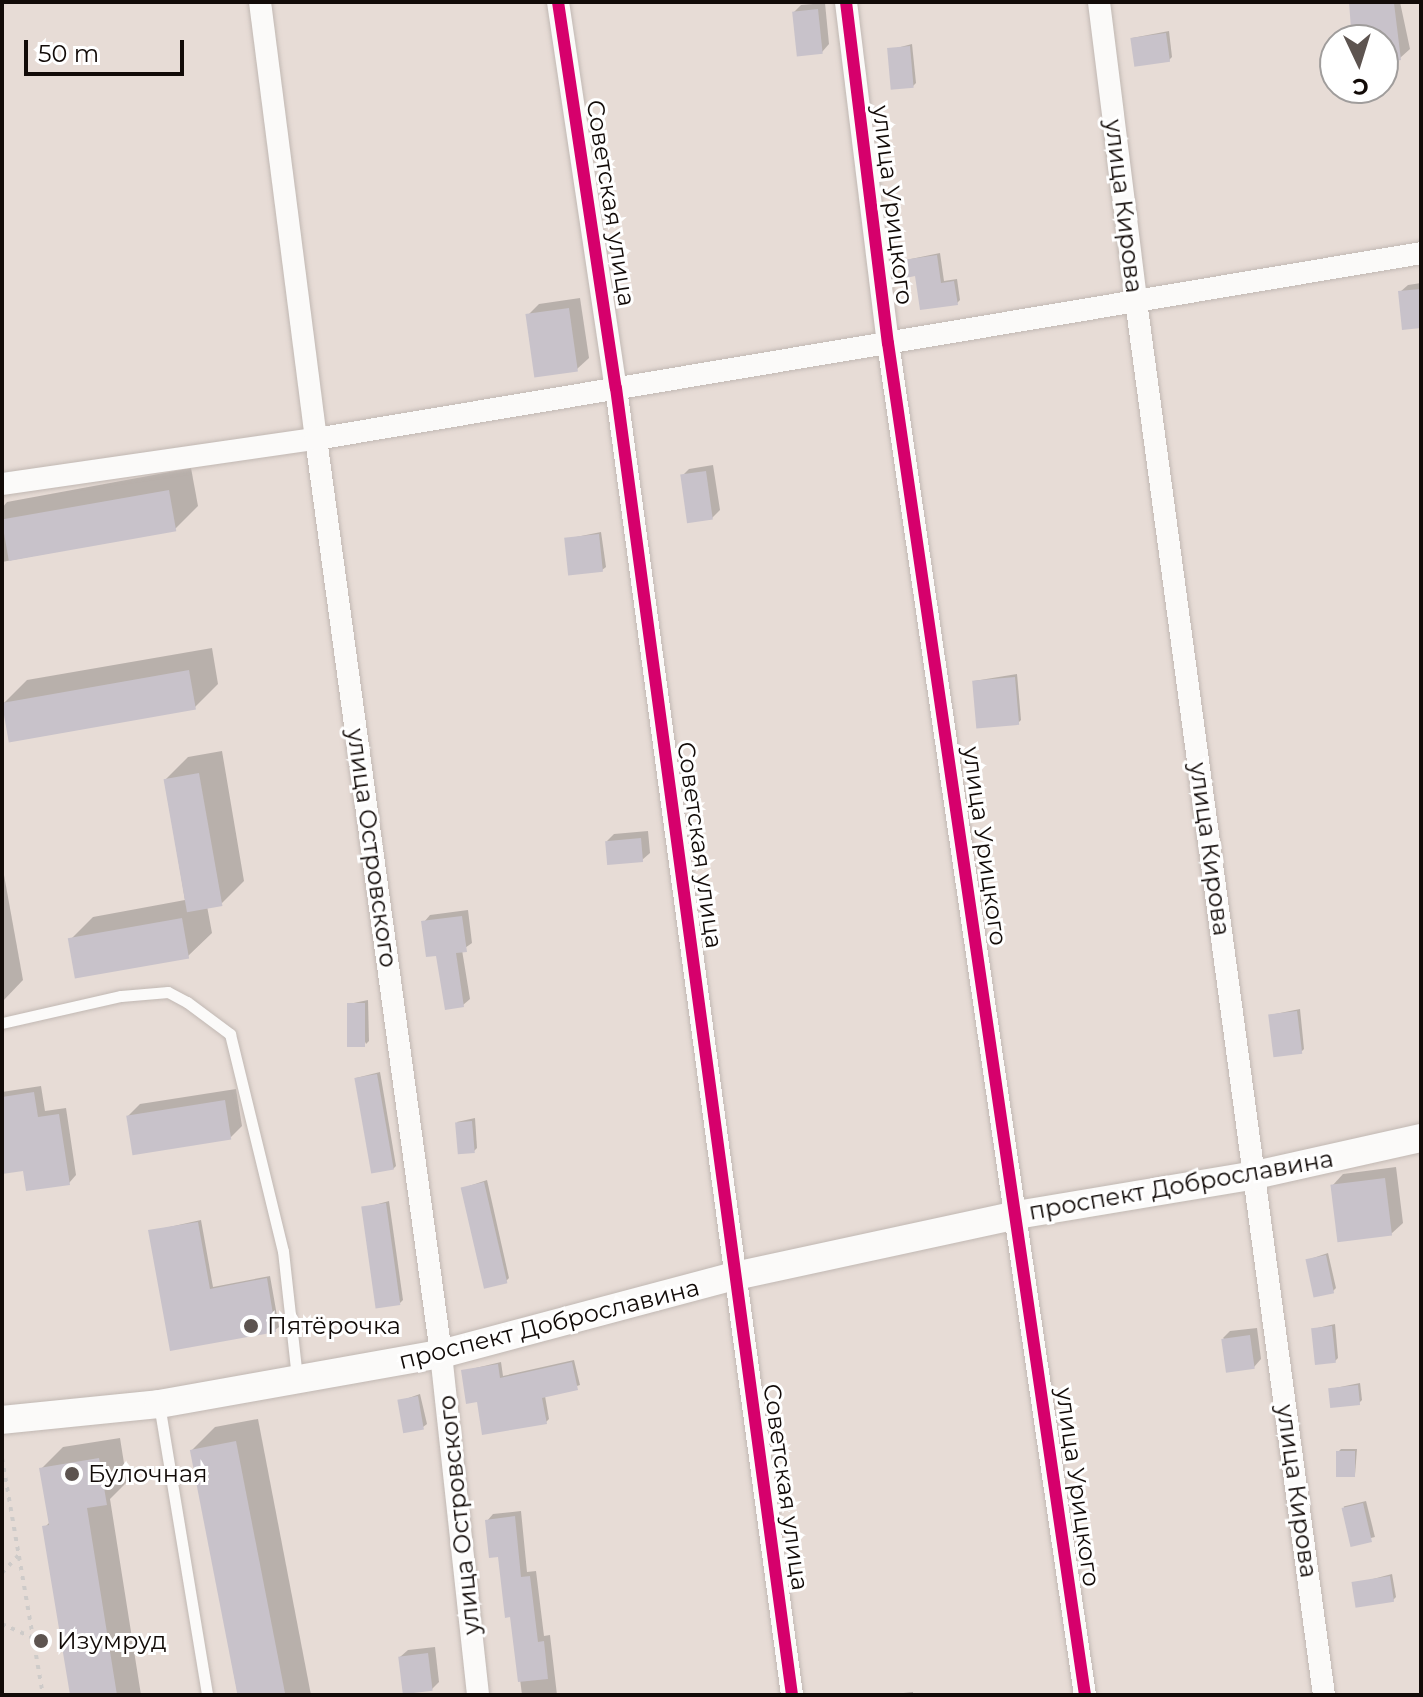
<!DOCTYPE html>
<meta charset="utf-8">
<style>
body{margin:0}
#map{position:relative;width:1423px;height:1697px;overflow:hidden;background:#e7dcd6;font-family:Montserrat,sans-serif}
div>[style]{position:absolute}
.shadow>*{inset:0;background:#0003;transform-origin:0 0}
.building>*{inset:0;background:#c8c2ca;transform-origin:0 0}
.path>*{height:4px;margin-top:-2px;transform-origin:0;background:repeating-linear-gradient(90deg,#cecbc9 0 4px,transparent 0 10px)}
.roads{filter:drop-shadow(0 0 2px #c1b8b3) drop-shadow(0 0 2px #c1b8b3)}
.service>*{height:11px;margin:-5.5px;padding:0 5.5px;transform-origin:5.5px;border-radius:5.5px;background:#fbfaf9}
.minor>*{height:22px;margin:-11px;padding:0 11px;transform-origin:11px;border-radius:11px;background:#fbfaf9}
.tertiary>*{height:28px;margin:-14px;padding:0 14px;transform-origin:14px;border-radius:14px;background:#fbfaf9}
.cycleway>*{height:12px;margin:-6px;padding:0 6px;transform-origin:6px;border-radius:6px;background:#d6006c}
.dots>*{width:22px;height:22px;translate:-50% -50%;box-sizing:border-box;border:4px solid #fff;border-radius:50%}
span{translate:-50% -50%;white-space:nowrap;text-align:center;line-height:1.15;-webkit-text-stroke:6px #fff;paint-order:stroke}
.street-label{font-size:24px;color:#120b08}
.poi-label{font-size:24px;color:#120b08}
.left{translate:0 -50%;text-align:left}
.frame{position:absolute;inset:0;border:4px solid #120b08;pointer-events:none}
.north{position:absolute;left:1319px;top:24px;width:80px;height:80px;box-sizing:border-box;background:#fff;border:2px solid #a09d9c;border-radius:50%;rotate:176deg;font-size:22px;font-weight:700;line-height:32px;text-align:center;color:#120b08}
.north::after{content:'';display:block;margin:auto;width:28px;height:36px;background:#5d5450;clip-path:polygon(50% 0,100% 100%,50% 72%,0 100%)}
.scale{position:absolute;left:24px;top:40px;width:160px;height:36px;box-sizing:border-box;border:4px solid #120b08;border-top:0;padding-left:10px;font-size:24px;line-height:28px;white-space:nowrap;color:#120b08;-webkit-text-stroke:6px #fff;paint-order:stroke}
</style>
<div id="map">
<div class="shadow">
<i style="clip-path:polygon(1351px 2px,1400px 2px,1410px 49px,1400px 58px,1383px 61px,1383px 40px,1378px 40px,1376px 25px,1353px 27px)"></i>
<i style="clip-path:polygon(825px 3px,829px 44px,822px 52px,794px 12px,801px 5px)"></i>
<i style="clip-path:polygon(1169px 31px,1172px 57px,1169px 60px,1132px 38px)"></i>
<i style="clip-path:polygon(912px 44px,916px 83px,913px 86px,889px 50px)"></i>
<i style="clip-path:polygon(940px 253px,944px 281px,957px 279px,960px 300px,957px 303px,917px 274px,906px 260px)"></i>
<i style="clip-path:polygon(1421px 283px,1421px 326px,1400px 292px,1408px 285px)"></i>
<i style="clip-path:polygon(580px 298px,589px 358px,577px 369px,528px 315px,539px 304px)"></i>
<i style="clip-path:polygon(713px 465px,720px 510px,712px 518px,682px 476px,689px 469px)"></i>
<i style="clip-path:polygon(191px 468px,198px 506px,175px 529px,2px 562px,2px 508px,7px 502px)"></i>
<i style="clip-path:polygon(601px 532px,606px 567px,602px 570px,566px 539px)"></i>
<i style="clip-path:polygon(212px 648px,218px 684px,195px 707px,4px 703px,27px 680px)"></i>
<i style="clip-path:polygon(1017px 674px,1021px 720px,1018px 723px,974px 681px)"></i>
<i style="clip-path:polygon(222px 751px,244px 881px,221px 904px,207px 906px,212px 933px,188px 956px,70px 940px,93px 917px,185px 900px,165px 780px,188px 757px)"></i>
<i style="clip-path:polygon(648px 831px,650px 853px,642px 860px,607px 841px,614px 834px)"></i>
<i style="clip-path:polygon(2px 864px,23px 980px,2px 1002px)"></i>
<i style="clip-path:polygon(468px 910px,472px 943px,462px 950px,470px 999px,463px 1005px,424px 922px,430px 915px)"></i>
<i style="clip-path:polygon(368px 1000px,369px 1041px,366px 1044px,349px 1004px)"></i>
<i style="clip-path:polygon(1300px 1009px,1304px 1049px,1301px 1052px,1270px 1015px)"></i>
<i style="clip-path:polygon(380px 1072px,396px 1166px,393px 1169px,356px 1078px)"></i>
<i style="clip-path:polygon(41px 1086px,45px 1111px,66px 1108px,76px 1175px,69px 1183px,25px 1168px,2px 1172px,2px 1092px)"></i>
<i style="clip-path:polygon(236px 1089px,242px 1126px,230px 1138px,128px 1116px,140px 1104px)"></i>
<i style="clip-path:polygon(475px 1118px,477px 1148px,474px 1151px,457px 1122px)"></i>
<i style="clip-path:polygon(1396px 1167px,1403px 1223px,1391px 1234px,1332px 1186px,1343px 1174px)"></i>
<i style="clip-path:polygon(487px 1180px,509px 1278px,506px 1281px,463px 1188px)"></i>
<i style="clip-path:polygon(389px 1201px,403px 1300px,400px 1303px,363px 1208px)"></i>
<i style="clip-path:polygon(201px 1220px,213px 1287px,270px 1276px,279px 1327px,275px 1330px,171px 1348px,151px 1231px)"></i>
<i style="clip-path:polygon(1328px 1253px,1336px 1288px,1333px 1291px,1307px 1260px)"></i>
<i style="clip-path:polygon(1335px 1324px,1338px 1358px,1335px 1361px,1313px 1329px)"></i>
<i style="clip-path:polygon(1257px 1328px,1261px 1359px,1254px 1367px,1223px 1338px,1230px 1331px)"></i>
<i style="clip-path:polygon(574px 1360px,580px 1385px,545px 1396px,549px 1419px,546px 1422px,478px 1399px,463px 1371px,501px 1362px,503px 1376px)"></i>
<i style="clip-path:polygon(1360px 1383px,1362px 1400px,1359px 1403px,1330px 1389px)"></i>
<i style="clip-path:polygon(420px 1394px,427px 1424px,423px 1427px,400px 1401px)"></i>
<i style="clip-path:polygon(258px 1419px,311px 1695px,238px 1695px,192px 1450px,215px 1427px)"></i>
<i style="clip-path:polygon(120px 1438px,127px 1482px,110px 1499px,141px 1695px,72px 1695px,45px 1527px,50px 1522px,41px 1469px,63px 1447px)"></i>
<i style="clip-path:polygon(1341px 1449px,1357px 1449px,1355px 1475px,1338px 1452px)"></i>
<i style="left:1366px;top:1501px;width:37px;height:23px;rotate:76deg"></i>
<i style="clip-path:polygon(521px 1511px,527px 1572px,536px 1571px,544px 1636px,550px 1635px,557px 1695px,522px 1695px,512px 1615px,499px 1555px,487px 1521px,493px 1514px)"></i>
<i style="clip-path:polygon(1392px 1574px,1396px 1597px,1393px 1600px,1354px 1584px)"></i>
<i style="clip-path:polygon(435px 1647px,439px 1682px,432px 1689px,400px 1657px,408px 1650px)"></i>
<i style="clip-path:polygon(913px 1692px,913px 1695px,885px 1695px)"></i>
</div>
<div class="building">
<i style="clip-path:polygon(1349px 2px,1394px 3px,1401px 60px,1383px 63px,1383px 40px,1376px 40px,1374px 27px,1351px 29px)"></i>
<i style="left:818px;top:9px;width:45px;height:26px;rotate:84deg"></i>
<i style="left:1166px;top:33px;width:29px;height:36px;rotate:82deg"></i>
<i style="left:910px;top:46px;width:42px;height:23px;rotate:85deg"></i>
<i style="clip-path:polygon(937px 255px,941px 283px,954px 281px,958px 305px,920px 310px,915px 276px,906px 278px,903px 260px)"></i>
<i style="clip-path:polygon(1421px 289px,1421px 328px,1402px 330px,1398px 291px)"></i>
<i style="left:569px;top:308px;width:64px;height:44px;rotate:82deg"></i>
<i style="left:706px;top:471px;width:49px;height:26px;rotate:82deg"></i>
<i style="left:169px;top:490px;width:42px;height:170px;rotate:80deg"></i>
<i style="left:599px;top:534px;width:38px;height:35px;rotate:84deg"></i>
<i style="left:189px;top:670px;width:40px;height:190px;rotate:80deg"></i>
<i style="left:1015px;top:677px;width:48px;height:43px;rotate:85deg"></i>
<i style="left:199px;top:773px;width:135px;height:36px;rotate:80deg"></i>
<i style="left:641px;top:838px;width:24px;height:36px;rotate:85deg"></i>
<i style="clip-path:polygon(462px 916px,467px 952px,456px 953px,464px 1007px,445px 1010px,436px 956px,426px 957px,421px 921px)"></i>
<i style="left:182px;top:918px;width:41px;height:116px;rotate:80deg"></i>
<i style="left:347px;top:1003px;width:18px;height:44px"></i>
<i style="left:1297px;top:1011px;width:43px;height:29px;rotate:83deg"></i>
<i style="left:377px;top:1074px;width:97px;height:23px;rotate:80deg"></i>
<i style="clip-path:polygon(34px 1092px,38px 1117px,59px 1114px,70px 1185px,26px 1191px,23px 1171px,2px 1174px,2px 1097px)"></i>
<i style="left:225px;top:1100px;width:40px;height:100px;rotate:81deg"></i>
<i style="left:472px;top:1121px;width:32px;height:17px;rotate:85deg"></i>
<i style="left:1385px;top:1178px;width:58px;height:55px;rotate:83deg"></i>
<i style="left:484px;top:1182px;width:104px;height:24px;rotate:77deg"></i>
<i style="left:386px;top:1203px;width:103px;height:25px;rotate:82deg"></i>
<i style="clip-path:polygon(198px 1222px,210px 1289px,267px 1278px,276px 1332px,170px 1351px,148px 1230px)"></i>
<i style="left:1326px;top:1255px;width:39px;height:21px;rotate:78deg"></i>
<i style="left:1332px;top:1326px;width:37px;height:21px;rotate:84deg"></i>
<i style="left:1250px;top:1335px;width:34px;height:29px;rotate:82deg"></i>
<i style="clip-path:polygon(572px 1362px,578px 1390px,542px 1398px,547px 1424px,482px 1435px,477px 1402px,466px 1404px,461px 1370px,498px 1364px,500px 1378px)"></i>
<i style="left:1358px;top:1385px;width:20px;height:30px;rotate:84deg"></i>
<i style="left:418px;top:1396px;width:34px;height:21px;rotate:80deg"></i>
<i style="left:236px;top:1441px;width:258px;height:47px;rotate:79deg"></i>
<i style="left:1355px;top:1451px;width:26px;height:19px;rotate:90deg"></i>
<i style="clip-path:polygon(99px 1458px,107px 1505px,87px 1508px,117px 1695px,70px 1695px,42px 1526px,49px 1525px,39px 1468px)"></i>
<i style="left:1363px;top:1503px;width:40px;height:22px;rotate:77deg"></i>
<i style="clip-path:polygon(515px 1516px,521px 1577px,530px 1576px,538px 1642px,544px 1641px,548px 1679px,518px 1682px,510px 1617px,505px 1618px,498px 1557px,489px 1558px,485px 1520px)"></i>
<i style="left:1390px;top:1576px;width:26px;height:39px;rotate:81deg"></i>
<i style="left:428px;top:1653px;width:38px;height:30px;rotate:83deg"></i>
</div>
<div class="path">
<i style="left:2px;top:1458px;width:241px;rotate:80.2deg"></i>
<i style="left:2px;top:1573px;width:25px;rotate:-47deg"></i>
<i style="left:2px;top:1624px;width:34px;rotate:24deg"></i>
</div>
<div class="roads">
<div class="service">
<i style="left:2px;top:1023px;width:122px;rotate:-12.8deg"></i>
<i style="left:121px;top:996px;width:47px;rotate:-4.9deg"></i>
<i style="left:168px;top:992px;width:21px;rotate:28deg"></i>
<i style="left:187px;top:1002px;width:54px;rotate:36.7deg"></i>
<i style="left:230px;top:1034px;width:223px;rotate:76.3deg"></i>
<i style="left:283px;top:1251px;width:127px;rotate:83.7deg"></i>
<i style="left:159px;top:1404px;width:295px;rotate:80.6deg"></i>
</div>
<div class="minor">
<i style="left:260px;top:2px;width:441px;rotate:82.7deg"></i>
<i style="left:316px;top:439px;width:923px;rotate:82.22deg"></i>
<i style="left:441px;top:1354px;width:343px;rotate:83.8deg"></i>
<i style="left:558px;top:2px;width:390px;rotate:81.5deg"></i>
<i style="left:616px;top:388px;width:1319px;rotate:82.33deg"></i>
<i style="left:846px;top:2px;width:344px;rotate:83deg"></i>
<i style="left:888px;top:343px;width:1366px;rotate:81.71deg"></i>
<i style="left:1099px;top:2px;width:301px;rotate:82.9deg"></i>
<i style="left:1136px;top:301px;width:1407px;rotate:82.32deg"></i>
<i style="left:2px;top:484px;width:317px;rotate:-8.2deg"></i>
<i style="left:316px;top:439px;width:1121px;rotate:-9.55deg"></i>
</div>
<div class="tertiary">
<i style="left:2px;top:1420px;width:158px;rotate:-5.8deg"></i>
<i style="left:159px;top:1404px;width:286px;rotate:-10.1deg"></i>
<i style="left:441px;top:1354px;width:304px;rotate:-14.9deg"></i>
<i style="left:735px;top:1276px;width:289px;rotate:-12.2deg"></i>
<i style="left:1017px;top:1215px;width:241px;rotate:-9.5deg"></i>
<i style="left:1255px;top:1175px;width:170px;rotate:-12.6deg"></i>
</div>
</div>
<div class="cycleway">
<i style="left:558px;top:2px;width:390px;rotate:81.5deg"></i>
<i style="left:616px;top:388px;width:1319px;rotate:82.33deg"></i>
<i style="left:846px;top:2px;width:344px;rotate:83deg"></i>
<i style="left:888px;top:343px;width:1366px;rotate:81.71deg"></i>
</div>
<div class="dots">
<i style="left:251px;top:1326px;background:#5d5450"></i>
<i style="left:72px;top:1474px;background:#5d5450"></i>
<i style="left:41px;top:1641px;background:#5d5450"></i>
</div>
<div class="street-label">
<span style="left:611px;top:203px;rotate:81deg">Советская улица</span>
<span style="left:893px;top:205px;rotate:83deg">улица Урицкого</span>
<span style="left:1124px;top:206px;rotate:83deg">улица Кирова</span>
<span style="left:700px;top:845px;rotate:82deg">Советская улица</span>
<span style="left:985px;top:846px;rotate:82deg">улица Урицкого</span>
<span style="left:372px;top:848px;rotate:82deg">улица Островского</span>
<span style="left:1210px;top:849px;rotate:82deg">улица Кирова</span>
<span style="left:1181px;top:1185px;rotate:-10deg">проспект Доброславина</span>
<span style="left:549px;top:1324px;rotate:-14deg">проспект Доброславина</span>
<span style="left:786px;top:1487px;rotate:82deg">Советская улица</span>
<span style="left:1078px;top:1487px;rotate:82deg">улица Урицкого</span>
<span style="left:1297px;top:1491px;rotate:82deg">улица Кирова</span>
<span style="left:459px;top:1515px;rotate:-96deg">улица Островского</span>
</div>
<div class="poi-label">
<span class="left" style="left:267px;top:1326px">Пятёрочка</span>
<span class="left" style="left:88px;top:1474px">Булочная</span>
<span class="left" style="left:57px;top:1641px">Изумруд</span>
</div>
<div class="frame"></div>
<div class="north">С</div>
<div class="scale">50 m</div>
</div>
